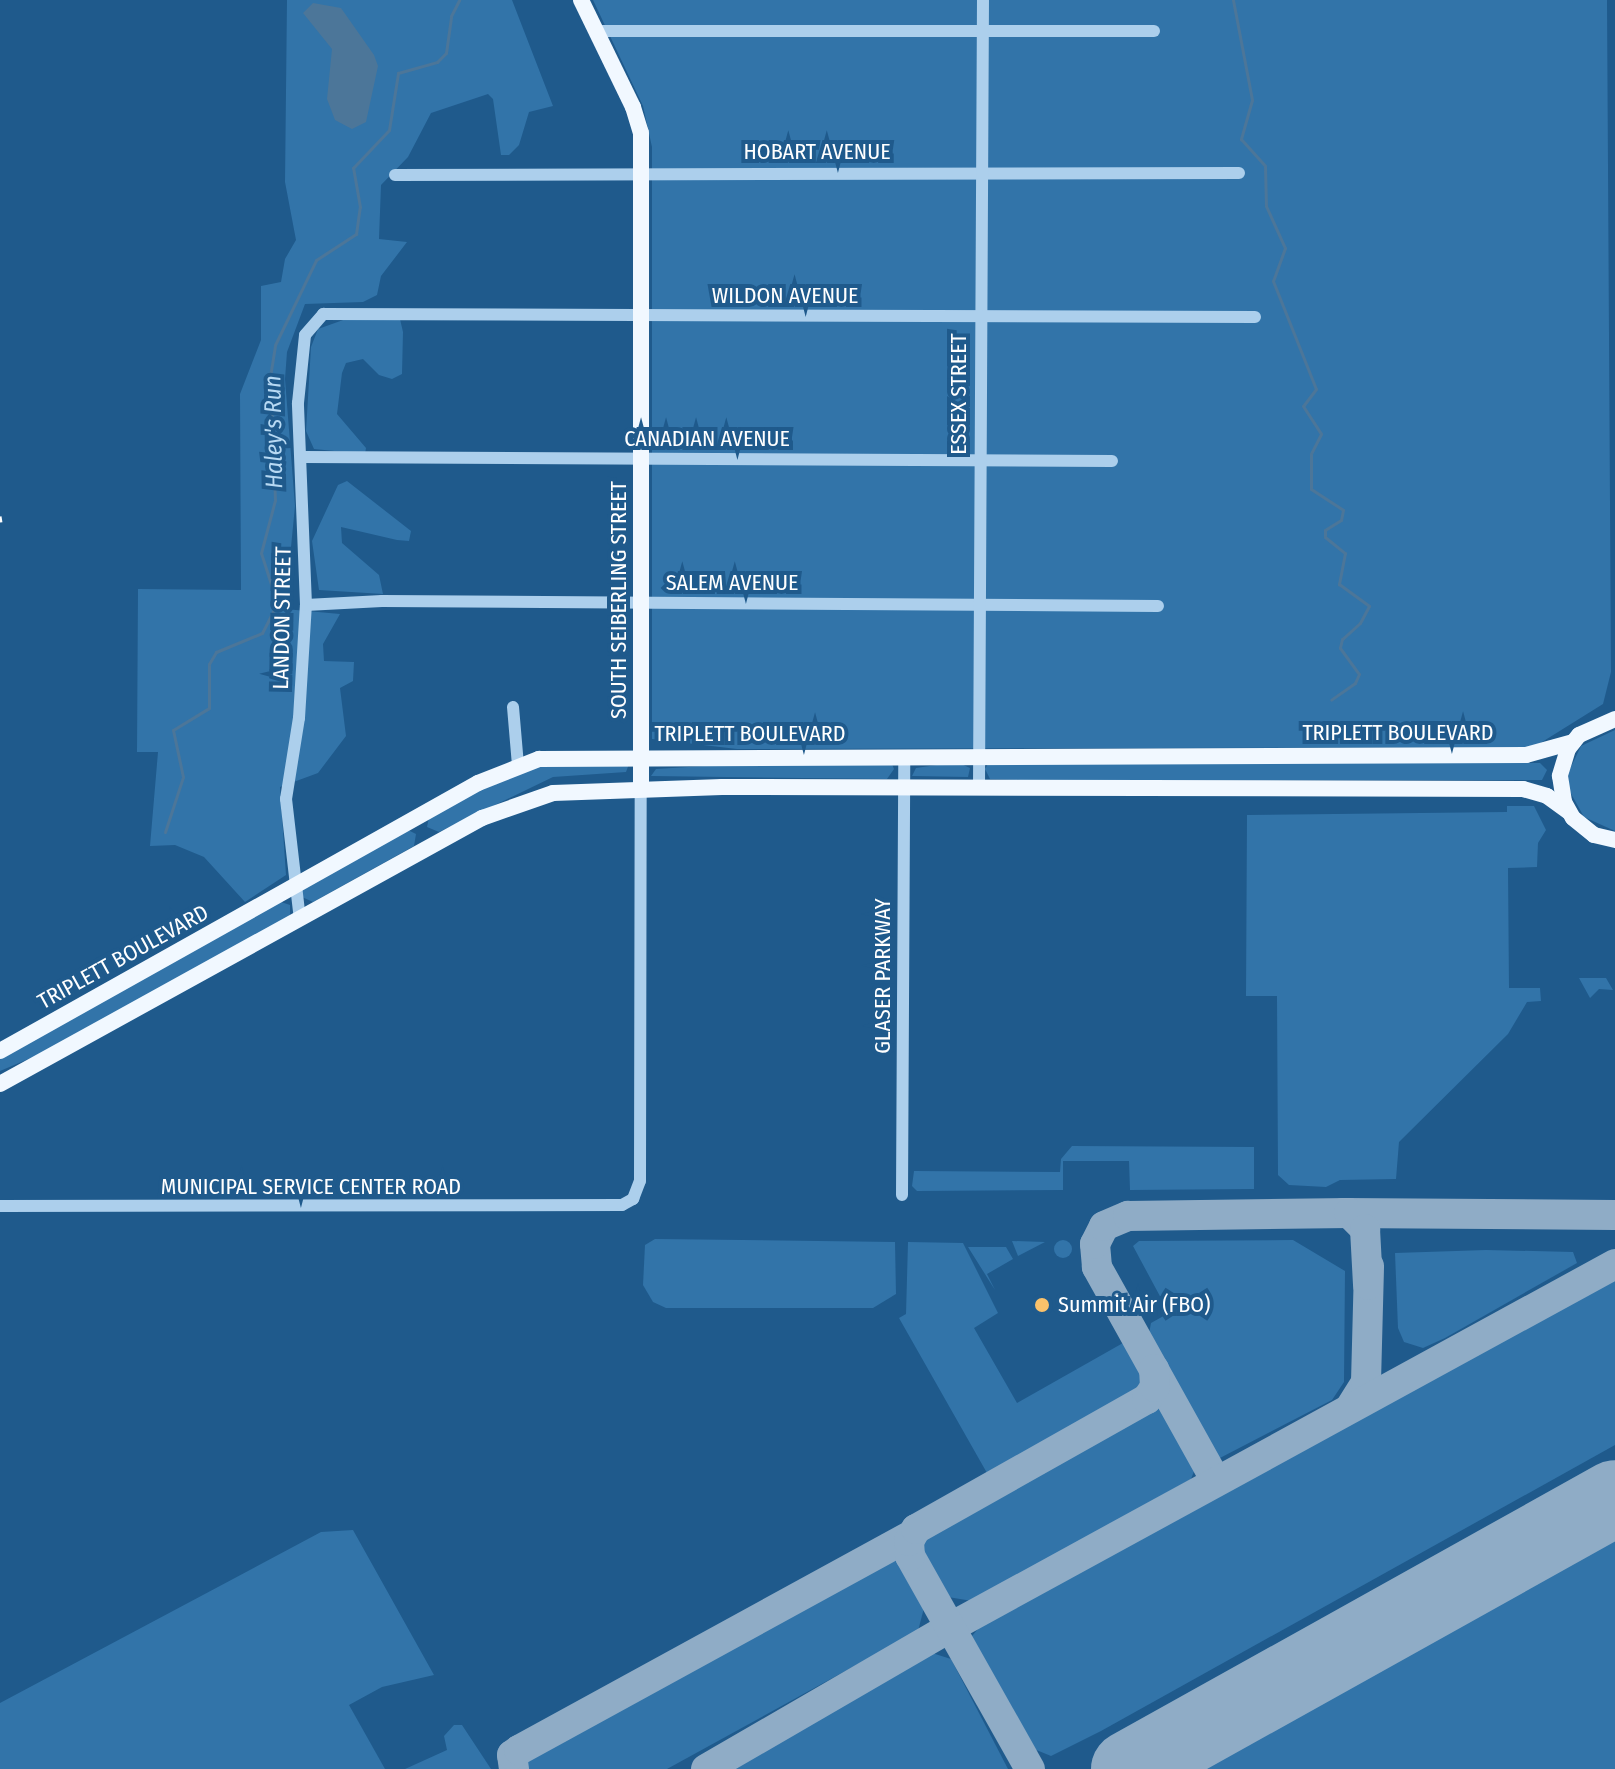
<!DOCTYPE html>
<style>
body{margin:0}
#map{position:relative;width:1615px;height:1769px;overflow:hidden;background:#1f5a8c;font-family:"Fira Sans Condensed",sans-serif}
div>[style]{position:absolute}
.green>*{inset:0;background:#3274a9}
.round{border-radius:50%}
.water>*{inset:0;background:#4c7699}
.stream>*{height:3px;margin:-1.5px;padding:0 1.5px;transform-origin:1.5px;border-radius:1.5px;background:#4c7699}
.taxiway>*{height:30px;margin:-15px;padding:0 15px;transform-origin:15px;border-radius:15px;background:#8facc6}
.runway>*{height:76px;margin:-38px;padding:0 38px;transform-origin:38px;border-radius:38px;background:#8facc6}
.minor>*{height:12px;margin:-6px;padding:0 6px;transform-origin:6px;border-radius:6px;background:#accfec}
.major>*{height:16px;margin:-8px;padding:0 8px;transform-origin:8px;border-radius:8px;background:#f1f8ff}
.rail>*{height:3px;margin-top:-1.5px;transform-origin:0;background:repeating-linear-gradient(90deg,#fff 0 14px,transparent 0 20px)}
.dots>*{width:22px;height:22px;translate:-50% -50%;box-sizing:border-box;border:4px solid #1f5a8c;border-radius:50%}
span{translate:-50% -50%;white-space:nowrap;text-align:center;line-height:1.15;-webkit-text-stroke:8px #1f5a8c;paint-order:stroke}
.street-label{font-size:22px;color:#fff}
.poi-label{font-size:22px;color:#fff}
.left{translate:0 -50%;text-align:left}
.water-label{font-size:24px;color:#b7d9f3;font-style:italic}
</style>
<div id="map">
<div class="green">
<i style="clip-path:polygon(287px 0,512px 0,553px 106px,529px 112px,519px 145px,509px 155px,501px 155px,493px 99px,488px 94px,431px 113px,408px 157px,381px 185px,379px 239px,407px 242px,381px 276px,377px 295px,363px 302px,305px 304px,287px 352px,285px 379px,295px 506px,285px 609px,340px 614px,323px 644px,324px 661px,354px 662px,353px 681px,340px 688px,346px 736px,318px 773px,280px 787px,286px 875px,245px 902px,204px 857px,175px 845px,150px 846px,158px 752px,137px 752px,138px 589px,241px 590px,240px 394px,261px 340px,261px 286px,281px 282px,285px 259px,296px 240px,285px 182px)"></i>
<i style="clip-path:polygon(593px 0,1607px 0,1611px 672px,1603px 704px,1534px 747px,737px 749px,652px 739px,652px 147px,643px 106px)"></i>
<i style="clip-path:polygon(346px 319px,400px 319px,403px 332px,402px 374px,392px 379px,379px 375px,363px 359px,346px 363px,342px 373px,337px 414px,366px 448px,365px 454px,314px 449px,306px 431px,311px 347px,318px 329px)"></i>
<i style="clip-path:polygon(347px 481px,411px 531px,409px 541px,397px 540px,341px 527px,342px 543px,379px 575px,383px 594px,319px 590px,312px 541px,338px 485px)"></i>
<i style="clip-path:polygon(1615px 730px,1615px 831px,1584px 817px,1569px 790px,1568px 773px,1581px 746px)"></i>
<i style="clip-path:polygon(957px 762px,970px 768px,968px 777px,912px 776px,916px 768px)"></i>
<i style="clip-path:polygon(1369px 762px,1540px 763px,1547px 770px,1542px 780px,1021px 780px,990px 779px,985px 769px,988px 764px)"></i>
<i style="clip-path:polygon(752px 763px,892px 764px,894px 769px,887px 779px,651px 776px,656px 769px)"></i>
<i style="clip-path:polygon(629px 764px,626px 772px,553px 777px,439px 832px,427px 827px,429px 817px,491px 783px,542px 765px)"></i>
<i style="clip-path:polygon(1507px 806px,1534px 806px,1546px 830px,1538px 843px,1537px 867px,1508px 868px,1509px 988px,1540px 988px,1541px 1001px,1527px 1002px,1508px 1034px,1399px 1142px,1396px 1179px,1340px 1180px,1326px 1187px,1289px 1185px,1278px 1175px,1277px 996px,1246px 996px,1247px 815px,1507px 812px)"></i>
<i style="clip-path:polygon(408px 830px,416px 834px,414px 846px,313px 902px,302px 897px,302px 889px)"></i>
<i style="clip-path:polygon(278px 901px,290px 905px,290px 916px,45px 1052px,0 1071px,0 1057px)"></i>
<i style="clip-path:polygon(1579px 978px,1606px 978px,1613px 990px,1599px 989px,1590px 998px)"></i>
<i style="clip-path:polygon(1072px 1146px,1254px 1147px,1254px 1189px,1130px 1190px,1129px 1161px,1063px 1161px,1063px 1190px,917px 1191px,912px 1186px,914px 1171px,1060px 1172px,1061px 1159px)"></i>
<i style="clip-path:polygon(655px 1239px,895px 1242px,896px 1294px,873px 1308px,666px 1308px,653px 1302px,643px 1285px,645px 1245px)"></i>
<i style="clip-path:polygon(1293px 1240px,1345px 1271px,1344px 1382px,1332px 1400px,1218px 1459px,1148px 1339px,1151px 1323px,1169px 1313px,1133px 1246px,1139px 1241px)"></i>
<i class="round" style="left:1054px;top:1240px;width:18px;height:18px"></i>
<i style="clip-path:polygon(1012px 1241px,1045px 1242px,1018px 1256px)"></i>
<i style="clip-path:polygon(908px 1242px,963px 1243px,998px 1313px,974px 1328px,1017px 1403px,1123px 1343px,1148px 1379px,1146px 1390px,998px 1474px,987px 1473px,899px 1318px,906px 1314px)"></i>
<i style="clip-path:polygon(968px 1247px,1006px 1247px,1013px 1259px,987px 1274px,995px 1290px)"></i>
<i style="clip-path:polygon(1486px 1250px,1573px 1252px,1577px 1263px,1445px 1338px,1423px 1348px,1404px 1342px,1398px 1328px,1395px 1253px)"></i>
<i style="clip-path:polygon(1615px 1270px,1615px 1445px,1101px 1731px,1051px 1756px,1029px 1747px,973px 1644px,972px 1636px,987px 1618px)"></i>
<i style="clip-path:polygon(1155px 1406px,1164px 1408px,1197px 1464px,1191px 1479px,972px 1601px,948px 1597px,920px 1550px,923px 1531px)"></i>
<i style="clip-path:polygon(353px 1530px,434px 1675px,382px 1687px,349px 1705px,385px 1769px,0 1769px,0 1703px,321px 1532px)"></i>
<i style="clip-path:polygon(1615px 1537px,1615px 1769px,1195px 1769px,1342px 1687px)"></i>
<i style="clip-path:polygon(892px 1553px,925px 1604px,918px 1631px,667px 1769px,522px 1769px,525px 1757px,538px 1746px)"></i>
<i style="clip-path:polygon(932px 1653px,951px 1659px,1008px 1769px,719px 1769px)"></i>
<i style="clip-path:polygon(454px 1725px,462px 1725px,491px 1769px,405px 1769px,447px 1750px,444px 1736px)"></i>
</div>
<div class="water">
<i style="clip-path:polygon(313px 3px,341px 8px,374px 55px,378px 66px,366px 122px,352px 129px,335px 120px,327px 99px,332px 49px,303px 13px)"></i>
</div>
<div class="stream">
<i style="left:1233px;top:0;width:102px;rotate:79.2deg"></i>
<i style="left:1252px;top:100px;width:41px;rotate:105.8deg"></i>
<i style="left:1241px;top:139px;width:36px;rotate:48deg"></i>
<i style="left:1265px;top:166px;width:40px;rotate:88.6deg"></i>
<i style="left:1266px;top:206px;width:46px;rotate:65.7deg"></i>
<i style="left:1285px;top:248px;width:35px;rotate:110deg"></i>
<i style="left:1273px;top:281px;width:116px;rotate:68.3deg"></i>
<i style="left:1316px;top:389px;width:21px;rotate:127deg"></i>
<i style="left:1303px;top:406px;width:33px;rotate:57deg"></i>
<i style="left:1321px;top:434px;width:22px;rotate:117deg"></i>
<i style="left:1311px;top:454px;width:35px;rotate:90deg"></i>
<i style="left:1311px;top:489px;width:38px;rotate:33deg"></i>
<i style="left:1343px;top:510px;width:10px;rotate:101deg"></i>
<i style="left:1341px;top:520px;width:19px;rotate:148deg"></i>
<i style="left:1325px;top:530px;width:7px;rotate:90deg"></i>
<i style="left:1325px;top:537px;width:26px;rotate:39deg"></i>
<i style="left:1345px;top:553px;width:32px;rotate:101deg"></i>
<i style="left:1339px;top:584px;width:37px;rotate:36deg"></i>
<i style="left:1369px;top:606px;width:19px;rotate:118deg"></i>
<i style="left:1360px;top:623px;width:24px;rotate:138deg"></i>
<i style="left:1342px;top:639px;width:9px;rotate:103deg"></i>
<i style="left:1340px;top:648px;width:32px;rotate:54deg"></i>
<i style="left:1359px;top:674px;width:10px;rotate:114deg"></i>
<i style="left:1355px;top:683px;width:29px;rotate:145deg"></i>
<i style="left:165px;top:832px;width:58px;rotate:-71.9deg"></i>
<i style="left:183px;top:777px;width:48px;rotate:-102deg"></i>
<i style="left:173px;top:730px;width:42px;rotate:-31.4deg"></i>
<i style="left:209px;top:708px;width:44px;rotate:-90deg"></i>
<i style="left:209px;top:664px;width:14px;rotate:-60deg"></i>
<i style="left:216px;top:652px;width:50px;rotate:-22.4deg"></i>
<i style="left:262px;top:633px;width:34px;rotate:-63deg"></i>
<i style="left:277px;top:603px;width:52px;rotate:-107.7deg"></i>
<i style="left:261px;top:553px;width:55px;rotate:-75.2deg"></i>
<i style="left:275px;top:500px;width:123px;rotate:-92.3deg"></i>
<i style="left:270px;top:377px;width:32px;rotate:-81deg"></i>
<i style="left:275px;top:345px;width:94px;rotate:-64.2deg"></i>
<i style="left:316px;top:260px;width:48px;rotate:-33deg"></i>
<i style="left:356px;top:234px;width:27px;rotate:-82deg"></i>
<i style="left:360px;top:207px;width:40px;rotate:-100deg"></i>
<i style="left:353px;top:168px;width:52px;rotate:-46.5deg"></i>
<i style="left:389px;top:130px;width:58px;rotate:-81deg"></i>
<i style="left:398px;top:73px;width:41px;rotate:-15.8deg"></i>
<i style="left:437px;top:62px;width:13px;rotate:-45deg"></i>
<i style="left:446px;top:53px;width:37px;rotate:-82deg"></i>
<i style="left:451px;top:16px;width:18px;rotate:-63deg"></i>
</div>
<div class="taxiway">
<i style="left:1343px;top:1213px;width:272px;rotate:0.4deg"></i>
<i style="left:1350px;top:1408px;width:31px;rotate:-58deg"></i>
<i style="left:1366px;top:1382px;width:116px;rotate:-88.5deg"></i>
<i style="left:1216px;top:1481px;width:245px;rotate:-119.1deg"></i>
<i style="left:1097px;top:1267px;width:23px;rotate:-95deg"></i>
<i style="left:1095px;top:1244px;width:20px;rotate:-63deg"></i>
<i style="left:1104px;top:1226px;width:26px;rotate:-23deg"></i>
<i style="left:1128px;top:1216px;width:221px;rotate:-0.8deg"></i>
<i style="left:1349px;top:1213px;width:23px;rotate:45deg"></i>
<i style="left:1365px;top:1229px;width:56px;rotate:86.9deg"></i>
<i style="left:514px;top:1769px;width:14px;rotate:-98deg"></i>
<i style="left:512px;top:1755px;width:9px;rotate:-36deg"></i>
<i style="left:519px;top:1750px;width:448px;rotate:-28.7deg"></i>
<i style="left:706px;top:1769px;width:283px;rotate:-30.1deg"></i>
<i style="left:951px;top:1627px;width:757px;rotate:-28.66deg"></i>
<i style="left:1030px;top:1769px;width:244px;rotate:-119.4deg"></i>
<i style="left:910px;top:1556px;width:15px;rotate:-94deg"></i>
<i style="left:909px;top:1541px;width:14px;rotate:-60deg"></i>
<i style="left:916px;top:1529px;width:265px;rotate:-29.4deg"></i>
<i style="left:1147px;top:1399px;width:14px;rotate:-56deg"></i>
<i style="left:1155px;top:1387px;width:18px;rotate:-93deg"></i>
</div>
<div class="runway">
<i style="left:1129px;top:1769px;width:556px;rotate:-29.14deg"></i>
</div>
<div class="minor">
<i style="left:596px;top:31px;width:558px"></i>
<i style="left:395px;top:175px;width:844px;rotate:-0.14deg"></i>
<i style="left:303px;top:457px;width:809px;rotate:0.28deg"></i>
<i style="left:306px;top:605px;width:76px;rotate:-3deg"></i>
<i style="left:382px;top:601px;width:776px;rotate:0.37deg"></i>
<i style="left:513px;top:707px;width:58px;rotate:85.1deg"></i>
<i style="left:979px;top:788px;width:788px;rotate:-89.71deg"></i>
<i style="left:300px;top:920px;width:122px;rotate:-96.6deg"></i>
<i style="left:286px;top:799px;width:82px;rotate:-80.9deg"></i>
<i style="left:299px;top:718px;width:113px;rotate:-86.5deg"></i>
<i style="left:306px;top:605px;width:202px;rotate:-92.3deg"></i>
<i style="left:298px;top:403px;width:68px;rotate:-84.1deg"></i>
<i style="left:305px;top:335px;width:28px;rotate:-49deg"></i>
<i style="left:323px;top:314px;width:932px;rotate:0.18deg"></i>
<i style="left:902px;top:1195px;width:439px;rotate:-89.7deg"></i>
<i style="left:0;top:1206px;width:622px;rotate:-0.09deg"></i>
<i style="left:622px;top:1205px;width:13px;rotate:-29deg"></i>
<i style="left:633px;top:1199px;width:19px;rotate:-69deg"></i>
<i style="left:640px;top:1181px;width:393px;rotate:-89.9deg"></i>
</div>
<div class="major">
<i style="left:581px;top:0;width:119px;rotate:64.1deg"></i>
<i style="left:633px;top:107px;width:27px;rotate:73deg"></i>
<i style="left:641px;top:133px;width:655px;rotate:90deg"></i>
<i style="left:1615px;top:719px;width:39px;rotate:156deg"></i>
<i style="left:1579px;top:735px;width:18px;rotate:128deg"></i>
<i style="left:1568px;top:749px;width:28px;rotate:107deg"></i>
<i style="left:1560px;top:776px;width:26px;rotate:81deg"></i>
<i style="left:1564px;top:802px;width:18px;rotate:61deg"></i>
<i style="left:1573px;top:818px;width:27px;rotate:39deg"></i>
<i style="left:1594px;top:835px;width:22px;rotate:13deg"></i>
<i style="left:0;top:1051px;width:548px;rotate:-29.28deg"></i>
<i style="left:478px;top:783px;width:66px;rotate:-21.5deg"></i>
<i style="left:539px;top:759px;width:987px;rotate:-0.23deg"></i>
<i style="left:1526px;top:755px;width:49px;rotate:-15.5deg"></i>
<i style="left:0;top:1084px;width:551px;rotate:-28.89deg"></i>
<i style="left:482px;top:818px;width:75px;rotate:-19.4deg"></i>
<i style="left:553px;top:793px;width:169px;rotate:-2deg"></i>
<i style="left:722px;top:787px;width:801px;rotate:0.14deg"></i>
<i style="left:1523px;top:789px;width:25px;rotate:16deg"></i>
<i style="left:1547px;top:796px;width:26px;rotate:36deg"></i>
</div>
<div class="rail">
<i style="left:0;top:516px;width:6px;rotate:81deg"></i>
</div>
<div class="dots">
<i style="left:1042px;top:1305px;background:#fac26b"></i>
</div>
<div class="street-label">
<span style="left:817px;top:152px">HOBART AVENUE</span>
<span style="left:785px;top:296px">WILDON AVENUE</span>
<span style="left:959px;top:394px;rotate:-90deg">ESSEX STREET</span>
<span style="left:707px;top:439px">CANADIAN AVENUE</span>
<span style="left:732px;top:583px">SALEM AVENUE</span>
<span style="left:619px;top:600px;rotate:-90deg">SOUTH SEIBERLING STREET</span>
<span style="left:282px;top:618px;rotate:-89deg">LANDON STREET</span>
<span style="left:1398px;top:733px">TRIPLETT BOULEVARD</span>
<span style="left:750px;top:734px">TRIPLETT BOULEVARD</span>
<span style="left:123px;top:957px;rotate:-29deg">TRIPLETT BOULEVARD</span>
<span style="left:883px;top:976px;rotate:-90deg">GLASER PARKWAY</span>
<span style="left:311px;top:1187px">MUNICIPAL SERVICE CENTER ROAD</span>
</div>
<div class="poi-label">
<span class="left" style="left:1058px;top:1305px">Summit Air (FBO)</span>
</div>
<div class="water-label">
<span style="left:274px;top:432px;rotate:-91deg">Haley's Run</span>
</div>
</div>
